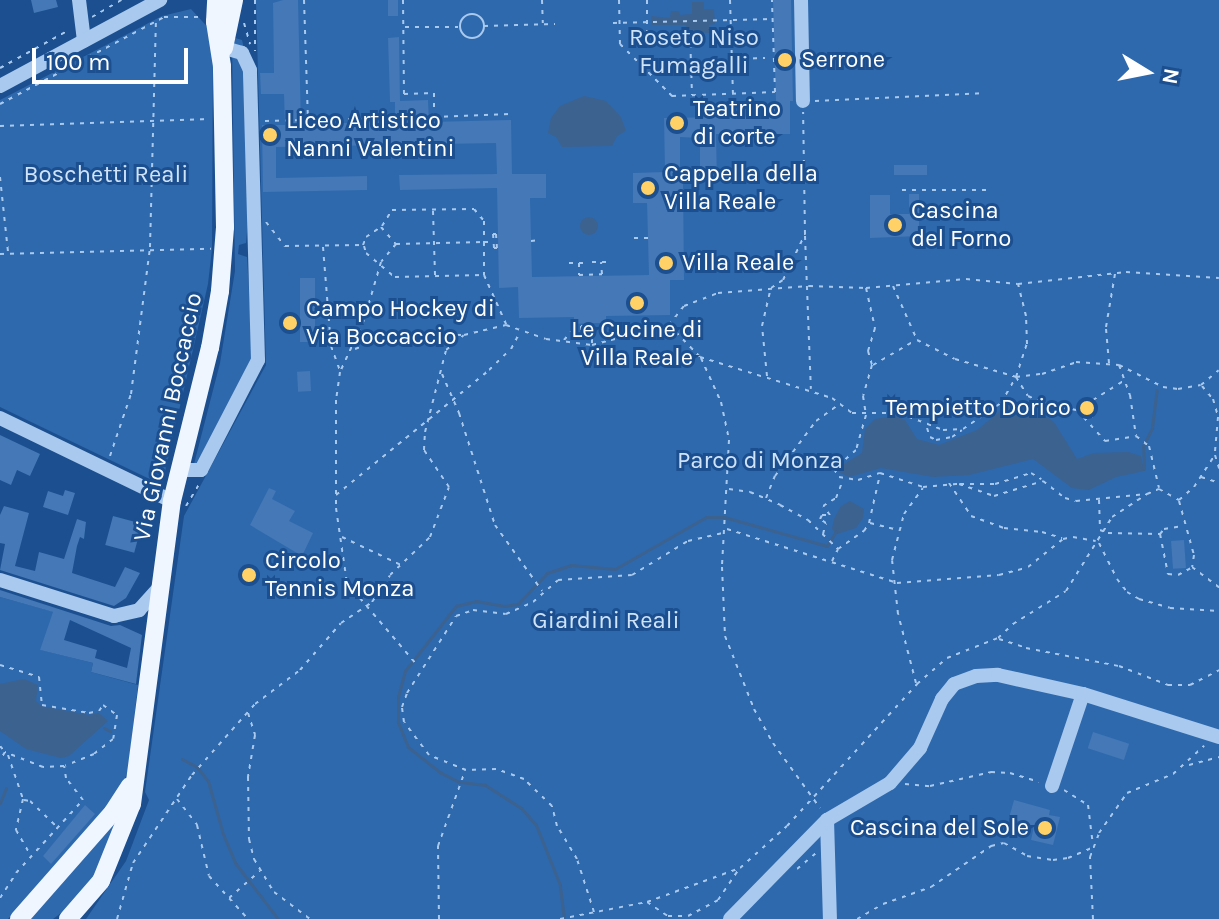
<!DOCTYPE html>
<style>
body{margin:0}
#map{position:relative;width:1219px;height:919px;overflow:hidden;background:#1b4f8f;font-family:Karla,sans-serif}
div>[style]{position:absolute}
.green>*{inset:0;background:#2e69ad}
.water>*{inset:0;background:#3c6290}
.round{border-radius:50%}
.stream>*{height:3px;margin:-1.5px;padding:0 1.5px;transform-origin:1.5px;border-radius:1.5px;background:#3c6290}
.building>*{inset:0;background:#4478b7;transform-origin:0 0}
.path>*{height:2px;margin-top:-1px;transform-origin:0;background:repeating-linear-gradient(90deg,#a9c9ee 0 4px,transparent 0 10px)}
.path>.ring{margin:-1px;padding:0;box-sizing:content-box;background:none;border:2px solid #a9c9ee;border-radius:50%}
.minor>*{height:14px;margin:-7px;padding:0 7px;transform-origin:7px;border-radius:7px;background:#a9c9ee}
.major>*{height:18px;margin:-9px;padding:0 9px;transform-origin:9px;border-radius:9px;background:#f0f6ff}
.path-bridge>*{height:2px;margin-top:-1px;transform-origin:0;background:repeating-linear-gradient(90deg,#a9c9ee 0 4px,transparent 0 10px)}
.dots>*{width:22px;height:22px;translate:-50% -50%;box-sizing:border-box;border:4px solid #1b4f8f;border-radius:50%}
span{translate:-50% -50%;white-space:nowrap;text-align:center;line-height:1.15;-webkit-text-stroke:6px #1b4f8f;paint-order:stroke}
.park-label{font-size:24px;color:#cfe3fa}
.poi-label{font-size:24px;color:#fff}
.left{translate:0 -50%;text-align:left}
.right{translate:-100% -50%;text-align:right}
.street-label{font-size:24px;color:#fff}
.north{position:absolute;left:1107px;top:32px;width:80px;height:80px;-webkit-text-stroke:6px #1b4f8f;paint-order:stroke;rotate:100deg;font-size:22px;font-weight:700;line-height:32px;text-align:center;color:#fff}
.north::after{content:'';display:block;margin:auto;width:28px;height:36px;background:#fff;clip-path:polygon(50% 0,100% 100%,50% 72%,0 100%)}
.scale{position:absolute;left:32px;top:48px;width:156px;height:36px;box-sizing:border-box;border:4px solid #fff;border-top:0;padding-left:10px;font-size:24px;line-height:28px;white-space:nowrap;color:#fff;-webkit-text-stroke:6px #1b4f8f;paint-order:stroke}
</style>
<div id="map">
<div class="green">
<i style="clip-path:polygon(256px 0,1219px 0,1219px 919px,86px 919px,126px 861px,149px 800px,145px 792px,184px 516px,266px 365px)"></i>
<i style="clip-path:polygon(191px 9px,213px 33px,212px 249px,208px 284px,162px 485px,0 407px,0 100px,162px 16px)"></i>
<i style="clip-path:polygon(232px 37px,242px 40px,249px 68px,249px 210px,246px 243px,239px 245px,238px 254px,247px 257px,253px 358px,198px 464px,194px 464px,220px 363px,235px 271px)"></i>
<i style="clip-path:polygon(0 597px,54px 612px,41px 650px,93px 663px,91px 672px,138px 685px,128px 770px,121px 790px,8px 919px,0 919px)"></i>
<i style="clip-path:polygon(118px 815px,94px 879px,76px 902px,53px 919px,27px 919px)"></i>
</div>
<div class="water">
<i style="clip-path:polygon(692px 2px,704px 2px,704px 9px,714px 9px,715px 24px,709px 25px,709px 33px,687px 31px,686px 25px,652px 25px,651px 16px,670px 18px,671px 11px,679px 11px,680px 15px,692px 14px)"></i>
<i style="clip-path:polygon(584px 96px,606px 101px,621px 117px,626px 131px,617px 136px,612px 146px,562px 147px,556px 137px,548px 133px,551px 118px,560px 106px)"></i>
<i class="round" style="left:580px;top:217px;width:18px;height:18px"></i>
<i style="clip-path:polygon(1009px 404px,1042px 414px,1054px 422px,1077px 459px,1094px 453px,1128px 452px,1141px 456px,1144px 471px,1116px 477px,1089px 490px,1072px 488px,1033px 459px,969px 475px,933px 477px,881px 468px,849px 477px,839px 472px,841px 466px,862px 453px,865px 429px,875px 419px,896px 416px,905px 420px,917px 439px,939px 445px,977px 430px)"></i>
<i style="clip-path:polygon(850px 501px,864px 509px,863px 518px,856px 528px,837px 534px,832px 529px,834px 519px,841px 506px)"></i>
<i style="clip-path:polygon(24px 679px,38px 685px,36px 701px,42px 706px,89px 715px,99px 713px,108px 721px,69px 756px,61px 758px,26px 749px,0 731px,0 684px)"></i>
</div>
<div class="stream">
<i style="left:1144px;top:469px;width:23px;rotate:-92deg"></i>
<i style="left:1143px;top:446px;width:20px;rotate:-63deg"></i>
<i style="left:1152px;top:428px;width:38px;rotate:-83deg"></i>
<i style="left:104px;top:728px;width:7px;rotate:27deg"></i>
<i style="left:182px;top:759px;width:17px;rotate:28deg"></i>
<i style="left:197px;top:767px;width:18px;rotate:52deg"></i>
<i style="left:208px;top:781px;width:55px;rotate:74.2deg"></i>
<i style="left:223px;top:834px;width:33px;rotate:67deg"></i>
<i style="left:236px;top:864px;width:69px;rotate:52.6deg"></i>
<i style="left:0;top:803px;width:16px;rotate:-68deg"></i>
<i style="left:564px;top:919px;width:34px;rotate:-97deg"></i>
<i style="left:560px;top:885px;width:65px;rotate:-111.8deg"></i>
<i style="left:536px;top:825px;width:23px;rotate:-131deg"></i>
<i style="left:521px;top:808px;width:43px;rotate:-147.4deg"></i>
<i style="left:485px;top:785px;width:26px;rotate:-173deg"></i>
<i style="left:459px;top:782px;width:20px;rotate:-153deg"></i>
<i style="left:441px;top:773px;width:42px;rotate:-141.8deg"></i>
<i style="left:408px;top:747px;width:27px;rotate:-112deg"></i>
<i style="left:398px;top:722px;width:25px;rotate:-90deg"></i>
<i style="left:398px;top:697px;width:27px;rotate:-75deg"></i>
<i style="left:405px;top:671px;width:83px;rotate:-51.9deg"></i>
<i style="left:456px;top:606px;width:21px;rotate:-14deg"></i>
<i style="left:476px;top:601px;width:29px;rotate:10deg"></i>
<i style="left:505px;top:606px;width:13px;rotate:-9deg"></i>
<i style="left:518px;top:604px;width:42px;rotate:-46.9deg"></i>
<i style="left:547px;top:573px;width:25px;rotate:-18deg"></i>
<i style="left:571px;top:565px;width:44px;rotate:5.2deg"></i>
<i style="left:615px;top:569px;width:105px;rotate:-29.7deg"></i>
<i style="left:706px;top:517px;width:18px"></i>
<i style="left:724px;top:517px;width:107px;rotate:15.7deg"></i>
<i style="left:827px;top:546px;width:17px;rotate:-59deg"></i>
</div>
<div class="building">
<i style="clip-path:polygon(31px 0,56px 0,58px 7px,34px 13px)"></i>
<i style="clip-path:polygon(evenodd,283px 0,298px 0,301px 124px,395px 122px,395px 102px,390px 102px,388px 38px,399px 37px,400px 101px,428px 100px,429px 122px,511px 120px,512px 174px,546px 174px,546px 198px,530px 198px,532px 277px,649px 275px,647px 203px,633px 203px,633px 173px,665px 172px,664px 118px,772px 116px,776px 103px,773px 0,791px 0,793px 101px,790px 101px,790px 134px,716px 134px,717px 181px,683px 181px,684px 280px,670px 280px,670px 315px,606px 316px,606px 323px,592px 323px,574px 324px,574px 317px,519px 318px,518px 287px,499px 288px,497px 188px,400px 190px,399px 175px,497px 174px,496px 143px,276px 147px,276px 178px,367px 176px,367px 190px,263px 192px,262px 125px,285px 125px,284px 94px,261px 94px,260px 73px,274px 73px,273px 3px,283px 0,680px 137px,700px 138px,700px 168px,680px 169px,680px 137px)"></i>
<i style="left:388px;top:0;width:10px;height:16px"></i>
<i style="left:894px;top:165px;width:33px;height:10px"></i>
<i style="clip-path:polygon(909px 194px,919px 194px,919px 236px,870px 238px,870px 195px,890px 195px,890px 214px,909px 214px)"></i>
<i style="left:300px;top:278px;width:15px;height:64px"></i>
<i style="left:310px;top:371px;width:20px;height:13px;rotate:87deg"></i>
<i style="clip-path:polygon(0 435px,40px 454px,30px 476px,17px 470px,11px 485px,0 480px)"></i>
<i style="clip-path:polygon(269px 488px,276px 491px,272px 499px,295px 511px,289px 521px,313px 533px,302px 556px,250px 525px)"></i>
<i style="clip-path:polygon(65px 490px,75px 493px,68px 515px,43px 507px,48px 491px,63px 496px)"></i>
<i style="clip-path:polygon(4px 506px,29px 513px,15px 566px,35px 571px,39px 552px,64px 559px,77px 519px,86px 522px,84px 539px,80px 537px,77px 546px,72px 573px,115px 587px,125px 567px,140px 573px,126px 598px,114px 606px,0 570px,5px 544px,0 543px,0 515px)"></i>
<i style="left:113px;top:516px;width:30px;height:30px;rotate:15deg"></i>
<i style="left:1184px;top:540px;width:28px;height:13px;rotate:86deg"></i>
<i style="clip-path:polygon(evenodd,0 590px,111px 626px,120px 625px,142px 635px,136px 684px,91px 672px,93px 663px,40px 650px,53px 612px,0 597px,0 590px,70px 620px,131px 648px,127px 668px,95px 658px,97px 650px,64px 640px,70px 620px)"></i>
<i style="left:1093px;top:732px;width:38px;height:17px;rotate:18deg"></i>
<i style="clip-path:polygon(1014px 800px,1050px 810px,1049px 815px,1060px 817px,1053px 845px,1031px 840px,1034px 826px,1009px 818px)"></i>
<i style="clip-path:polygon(85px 805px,95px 814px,51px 864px,43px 856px)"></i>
</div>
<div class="path">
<i style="left:255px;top:0;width:51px;rotate:90deg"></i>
<i style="left:304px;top:0;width:120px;rotate:88.1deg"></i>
<i style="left:308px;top:120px;width:126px;rotate:-1.4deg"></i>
<i style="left:403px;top:0;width:94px;rotate:89.4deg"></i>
<i style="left:404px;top:94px;width:30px;rotate:-2deg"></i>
<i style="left:434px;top:93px;width:24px;rotate:90deg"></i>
<i style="left:434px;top:117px;width:77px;rotate:-2.2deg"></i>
<i style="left:542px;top:0;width:23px;rotate:88deg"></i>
<i style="left:619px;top:0;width:44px;rotate:88.7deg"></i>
<i style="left:620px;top:44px;width:74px;rotate:45deg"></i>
<i style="left:672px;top:96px;width:103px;rotate:-2.2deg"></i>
<i style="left:775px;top:92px;width:92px;rotate:-91.9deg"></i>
<i style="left:647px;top:0;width:34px;rotate:90deg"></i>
<i style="left:647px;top:34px;width:43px"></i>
<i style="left:690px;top:34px;width:61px;rotate:88.1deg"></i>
<i style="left:730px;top:0;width:93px;rotate:88.2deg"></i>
<i class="ring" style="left:460px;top:14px;width:22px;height:22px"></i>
<i style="left:92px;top:17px;width:34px;rotate:-30deg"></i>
<i style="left:244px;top:23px;width:22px;rotate:74deg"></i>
<i style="left:613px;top:23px;width:160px;rotate:-1.4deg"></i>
<i style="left:484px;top:26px;width:71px;rotate:-1.6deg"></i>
<i style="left:405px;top:27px;width:53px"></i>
<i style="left:690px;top:37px;width:40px;rotate:-1.4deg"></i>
<i style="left:733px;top:59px;width:32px;rotate:-2deg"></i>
<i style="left:0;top:68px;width:79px;rotate:-28.8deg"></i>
<i style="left:815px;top:101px;width:167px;rotate:-2.7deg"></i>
<i style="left:0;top:104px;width:186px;rotate:-27.9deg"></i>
<i style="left:164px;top:17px;width:37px"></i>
<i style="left:265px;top:121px;width:41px;rotate:-1.4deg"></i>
<i style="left:0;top:126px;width:210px;rotate:-1.9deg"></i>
<i style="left:0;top:177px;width:75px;rotate:83.9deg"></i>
<i style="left:902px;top:190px;width:84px"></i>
<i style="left:433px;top:211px;width:64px;rotate:88.2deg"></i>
<i style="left:266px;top:222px;width:31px;rotate:52deg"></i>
<i style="left:285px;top:246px;width:78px;rotate:-0.7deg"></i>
<i style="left:363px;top:245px;width:9px;rotate:-69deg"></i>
<i style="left:366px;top:237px;width:18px;rotate:-34deg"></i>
<i style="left:381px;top:227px;width:23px;rotate:49deg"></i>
<i style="left:396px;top:244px;width:88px;rotate:-1.3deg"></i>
<i style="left:484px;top:242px;width:33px;rotate:90deg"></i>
<i style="left:484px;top:275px;width:54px;rotate:65.8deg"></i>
<i style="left:382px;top:226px;width:19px;rotate:-58deg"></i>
<i style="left:392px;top:210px;width:82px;rotate:-0.7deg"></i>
<i style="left:474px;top:209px;width:16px;rotate:50deg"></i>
<i style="left:484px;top:221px;width:21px;rotate:90deg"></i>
<i style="left:484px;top:242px;width:10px"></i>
<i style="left:493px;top:234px;width:3px"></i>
<i style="left:496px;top:234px;width:14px;rotate:86deg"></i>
<i style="left:497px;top:248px;width:3px;rotate:180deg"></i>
<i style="left:494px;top:248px;width:14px;rotate:-94deg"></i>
<i style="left:805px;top:236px;width:153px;rotate:87.8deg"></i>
<i style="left:634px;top:238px;width:14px"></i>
<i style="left:531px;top:241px;width:9px;rotate:-6deg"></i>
<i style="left:396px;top:244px;width:23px;rotate:130deg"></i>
<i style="left:381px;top:262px;width:60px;rotate:106.3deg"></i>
<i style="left:364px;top:320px;width:57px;rotate:114.8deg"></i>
<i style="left:340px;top:372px;width:28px;rotate:98deg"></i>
<i style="left:336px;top:400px;width:108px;rotate:90deg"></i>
<i style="left:336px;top:508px;width:76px;rotate:81.7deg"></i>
<i style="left:347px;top:583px;width:109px;rotate:49.5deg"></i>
<i style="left:364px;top:246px;width:7px;rotate:74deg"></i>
<i style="left:366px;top:253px;width:38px;rotate:40deg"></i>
<i style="left:395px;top:277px;width:88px;rotate:-1.3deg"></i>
<i style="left:323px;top:247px;width:99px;rotate:85.4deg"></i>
<i style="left:331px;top:346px;width:27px;rotate:70deg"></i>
<i style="left:0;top:254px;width:211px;rotate:-1.4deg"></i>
<i style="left:592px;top:262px;width:18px"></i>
<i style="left:569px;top:263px;width:18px"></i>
<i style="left:579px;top:263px;width:12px;rotate:90deg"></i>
<i style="left:579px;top:275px;width:23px;rotate:-2deg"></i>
<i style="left:602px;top:274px;width:12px;rotate:-95deg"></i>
<i style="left:893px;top:286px;width:59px;rotate:66deg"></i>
<i style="left:917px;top:340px;width:42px;rotate:26.6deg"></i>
<i style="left:955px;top:359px;width:64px;rotate:16.4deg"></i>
<i style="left:1016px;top:377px;width:22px;rotate:58deg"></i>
<i style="left:1028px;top:396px;width:17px;rotate:25deg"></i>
<i style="left:1043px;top:403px;width:35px;rotate:12deg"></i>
<i style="left:1077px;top:410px;width:42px;rotate:47.9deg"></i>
<i style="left:1105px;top:441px;width:31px;rotate:-9deg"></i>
<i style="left:866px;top:288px;width:41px;rotate:77.3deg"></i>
<i style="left:875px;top:328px;width:24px;rotate:107deg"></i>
<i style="left:868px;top:351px;width:15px;rotate:74deg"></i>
<i style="left:872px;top:365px;width:32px;rotate:106deg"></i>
<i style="left:863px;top:396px;width:19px;rotate:81deg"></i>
<i style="left:866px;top:415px;width:36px;rotate:106deg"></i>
<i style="left:856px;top:450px;width:29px;rotate:139deg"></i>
<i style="left:834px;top:469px;width:9px;rotate:58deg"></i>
<i style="left:839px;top:477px;width:19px;rotate:9deg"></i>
<i style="left:858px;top:480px;width:23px;rotate:-18deg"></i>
<i style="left:880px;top:473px;width:45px;rotate:18deg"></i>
<i style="left:923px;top:487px;width:36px;rotate:-5deg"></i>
<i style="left:959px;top:484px;width:37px;rotate:19deg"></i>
<i style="left:994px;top:496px;width:51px;rotate:-17deg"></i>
<i style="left:1043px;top:481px;width:28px;rotate:38deg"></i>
<i style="left:1065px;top:498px;width:11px;rotate:15deg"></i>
<i style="left:1076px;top:501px;width:71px;rotate:-5.6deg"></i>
<i style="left:1147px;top:494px;width:13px;rotate:-23deg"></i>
<i style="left:1159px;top:489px;width:23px;rotate:29deg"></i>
<i style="left:1179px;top:500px;width:20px;rotate:-41deg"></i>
<i style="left:1194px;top:487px;width:38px;rotate:-57deg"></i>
<i style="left:669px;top:325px;width:24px;rotate:-52deg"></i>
<i style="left:684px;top:306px;width:36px;rotate:-21deg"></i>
<i style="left:718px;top:293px;width:91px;rotate:-4.4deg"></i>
<i style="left:809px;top:286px;width:57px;rotate:2deg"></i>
<i style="left:866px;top:288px;width:100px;rotate:-5.1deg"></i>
<i style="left:966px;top:279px;width:52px;rotate:5.5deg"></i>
<i style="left:581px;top:330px;width:4px;rotate:-90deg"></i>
<i style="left:581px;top:326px;width:22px"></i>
<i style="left:603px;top:326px;width:3px;rotate:90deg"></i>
<i style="left:564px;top:340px;width:11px;rotate:-49deg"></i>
<i style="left:571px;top:332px;width:19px;rotate:-3deg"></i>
<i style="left:592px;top:343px;width:12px;rotate:-90deg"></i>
<i style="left:592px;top:331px;width:20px;rotate:-3deg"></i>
<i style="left:612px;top:330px;width:13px;rotate:27deg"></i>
<i style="left:355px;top:349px;width:26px;rotate:-21deg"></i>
<i style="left:379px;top:340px;width:38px;rotate:-9deg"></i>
<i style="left:417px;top:334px;width:45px;rotate:1.3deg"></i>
<i style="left:701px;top:358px;width:48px;rotate:65.6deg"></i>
<i style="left:721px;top:402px;width:39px;rotate:78deg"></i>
<i style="left:729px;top:440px;width:127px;rotate:93.2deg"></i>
<i style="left:722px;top:567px;width:69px;rotate:87.5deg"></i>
<i style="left:725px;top:636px;width:79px;rotate:68.3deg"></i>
<i style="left:754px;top:709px;width:39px;rotate:61deg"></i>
<i style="left:773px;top:743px;width:80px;rotate:54.1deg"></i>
<i style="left:1109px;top:363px;width:36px;rotate:-95deg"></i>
<i style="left:1106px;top:327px;width:54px;rotate:-80.4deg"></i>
<i style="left:873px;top:365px;width:50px;rotate:-30.2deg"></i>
<i style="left:1119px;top:365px;width:32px;rotate:70deg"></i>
<i style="left:1130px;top:395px;width:41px;rotate:81.7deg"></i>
<i style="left:1136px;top:436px;width:16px;rotate:38deg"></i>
<i style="left:1149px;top:446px;width:43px;rotate:76.6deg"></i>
<i style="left:442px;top:374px;width:43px;rotate:66.4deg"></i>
<i style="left:459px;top:413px;width:118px;rotate:72.2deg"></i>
<i style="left:495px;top:525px;width:81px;rotate:54.5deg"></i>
<i style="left:767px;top:376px;width:50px;rotate:-95.7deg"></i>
<i style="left:762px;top:326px;width:39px;rotate:-77deg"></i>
<i style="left:771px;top:288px;width:14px;rotate:-34deg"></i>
<i style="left:783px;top:280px;width:51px;rotate:-64.4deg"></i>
<i style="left:805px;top:234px;width:122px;rotate:-90.9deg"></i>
<i style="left:1016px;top:377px;width:35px;rotate:-72deg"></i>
<i style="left:1027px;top:344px;width:28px;rotate:-92deg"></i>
<i style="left:1026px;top:316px;width:33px;rotate:-104deg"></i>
<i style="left:1018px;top:284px;width:109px;rotate:-6.3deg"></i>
<i style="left:1126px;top:272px;width:93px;rotate:3.7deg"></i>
<i style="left:1202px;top:386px;width:17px;rotate:50deg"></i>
<i style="left:1213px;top:399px;width:19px;rotate:74deg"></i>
<i style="left:1218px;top:417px;width:38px;rotate:95deg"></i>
<i style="left:1215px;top:455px;width:14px;rotate:73deg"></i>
<i style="left:1093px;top:400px;width:36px;rotate:-32deg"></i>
<i style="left:1077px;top:409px;width:11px;rotate:-63deg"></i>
<i style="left:1082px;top:399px;width:10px;rotate:6deg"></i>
<i style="left:1092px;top:400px;width:14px;rotate:82deg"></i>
<i style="left:1094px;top:414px;width:9px;rotate:126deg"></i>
<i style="left:927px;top:428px;width:9px;rotate:72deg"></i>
<i style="left:930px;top:437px;width:7px;rotate:27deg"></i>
<i style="left:936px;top:440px;width:16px;rotate:-11deg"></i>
<i style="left:952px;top:437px;width:12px;rotate:-35deg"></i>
<i style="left:110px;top:456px;width:65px;rotate:-71.3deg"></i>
<i style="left:131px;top:394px;width:148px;rotate:-82.6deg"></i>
<i style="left:150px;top:247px;width:226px;rotate:-88.5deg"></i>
<i style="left:1201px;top:477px;width:19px;rotate:18deg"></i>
<i style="left:949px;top:483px;width:40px;rotate:56deg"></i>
<i style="left:971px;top:516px;width:35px;rotate:20deg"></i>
<i style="left:1004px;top:528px;width:38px;rotate:6deg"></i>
<i style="left:1042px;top:532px;width:21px;rotate:17deg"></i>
<i style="left:960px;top:484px;width:35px"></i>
<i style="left:995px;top:484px;width:38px;rotate:-17deg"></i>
<i style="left:1031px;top:473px;width:12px;rotate:31deg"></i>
<i style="left:729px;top:489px;width:21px;rotate:8deg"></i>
<i style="left:750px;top:492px;width:33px;rotate:23deg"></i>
<i style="left:780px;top:505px;width:32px;rotate:28deg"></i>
<i style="left:808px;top:520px;width:42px;rotate:44deg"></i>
<i style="left:336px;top:495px;width:198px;rotate:-39.2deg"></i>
<i style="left:489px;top:370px;width:30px;rotate:-44deg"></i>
<i style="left:511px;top:349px;width:17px;rotate:-62deg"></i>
<i style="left:766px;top:498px;width:24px;rotate:-68deg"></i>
<i style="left:775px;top:476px;width:69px;rotate:-53.3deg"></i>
<i style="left:816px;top:421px;width:29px;rotate:-36deg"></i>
<i style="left:1099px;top:500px;width:30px;rotate:88deg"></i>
<i style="left:1179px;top:501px;width:56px;rotate:74.5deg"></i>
<i style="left:1194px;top:555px;width:12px;rotate:99deg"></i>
<i style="left:1192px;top:567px;width:34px;rotate:37deg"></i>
<i style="left:186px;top:506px;width:26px;rotate:-59deg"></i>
<i style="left:870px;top:523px;width:29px;rotate:14deg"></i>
<i style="left:727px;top:529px;width:178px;rotate:17.6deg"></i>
<i style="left:897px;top:583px;width:102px;rotate:-4.5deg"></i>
<i style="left:999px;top:575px;width:30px;rotate:-15deg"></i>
<i style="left:1028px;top:567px;width:45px;rotate:-38.7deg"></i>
<i style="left:1063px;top:539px;width:10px;rotate:-11deg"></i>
<i style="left:1073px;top:537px;width:23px;rotate:10deg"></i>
<i style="left:1108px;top:533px;width:52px;rotate:1.1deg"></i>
<i style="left:1160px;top:534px;width:6px;rotate:-51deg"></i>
<i style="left:1164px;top:529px;width:19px;rotate:-9deg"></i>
<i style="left:823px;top:534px;width:11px;rotate:-75deg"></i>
<i style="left:826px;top:523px;width:7px;rotate:-146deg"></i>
<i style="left:820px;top:519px;width:4px;rotate:-63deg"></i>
<i style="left:822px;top:515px;width:8px"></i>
<i style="left:830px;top:515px;width:11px;rotate:-128deg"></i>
<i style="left:823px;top:506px;width:15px;rotate:-32deg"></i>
<i style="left:836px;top:498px;width:19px;rotate:-69deg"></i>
<i style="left:1160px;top:534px;width:41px;rotate:78.7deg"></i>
<i style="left:1168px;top:574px;width:10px;rotate:6deg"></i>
<i style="left:1178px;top:575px;width:15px;rotate:-28deg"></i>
<i style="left:342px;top:537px;width:65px;rotate:25.4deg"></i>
<i style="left:1099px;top:543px;width:40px;rotate:63.4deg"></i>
<i style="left:1117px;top:579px;width:16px;rotate:52deg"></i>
<i style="left:1127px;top:592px;width:14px;rotate:30deg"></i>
<i style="left:1139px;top:599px;width:32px;rotate:16deg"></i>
<i style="left:1170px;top:608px;width:49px;rotate:3.5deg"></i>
<i style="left:832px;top:561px;width:13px;rotate:-63deg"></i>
<i style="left:838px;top:549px;width:32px;rotate:-35deg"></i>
<i style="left:864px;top:531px;width:9px;rotate:-58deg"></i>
<i style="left:869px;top:523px;width:50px;rotate:-77.3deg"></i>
<i style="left:999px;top:639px;width:28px;rotate:18deg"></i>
<i style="left:1026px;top:648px;width:95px;rotate:11deg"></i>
<i style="left:1119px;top:666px;width:53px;rotate:21.2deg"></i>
<i style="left:1168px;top:685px;width:22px"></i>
<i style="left:1190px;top:685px;width:33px;rotate:-27deg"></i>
<i style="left:0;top:665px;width:41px;rotate:17.1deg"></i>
<i style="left:39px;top:677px;width:28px;rotate:84deg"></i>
<i style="left:42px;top:705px;width:48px;rotate:9.7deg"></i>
<i style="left:89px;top:713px;width:10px;rotate:-11deg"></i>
<i style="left:99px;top:711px;width:7px;rotate:-56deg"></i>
<i style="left:103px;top:705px;width:17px;rotate:36deg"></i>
<i style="left:117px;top:715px;width:24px;rotate:99deg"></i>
<i style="left:113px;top:739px;width:24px;rotate:142deg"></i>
<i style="left:94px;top:754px;width:31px;rotate:158deg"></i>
<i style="left:916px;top:683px;width:71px;rotate:-104.6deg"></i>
<i style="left:898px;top:614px;width:54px;rotate:-96.3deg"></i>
<i style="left:892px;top:560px;width:48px;rotate:-75.4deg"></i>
<i style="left:904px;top:514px;width:32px;rotate:-54deg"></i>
<i style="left:248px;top:713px;width:23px;rotate:72deg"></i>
<i style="left:255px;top:735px;width:43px;rotate:99.5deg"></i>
<i style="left:248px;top:777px;width:62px;rotate:89.1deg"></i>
<i style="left:249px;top:839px;width:21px;rotate:76deg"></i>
<i style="left:254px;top:859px;width:39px;rotate:59deg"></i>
<i style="left:274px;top:892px;width:45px;rotate:36.9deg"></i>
<i style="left:0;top:746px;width:8px;rotate:50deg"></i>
<i style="left:5px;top:752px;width:9px;rotate:122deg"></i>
<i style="left:8px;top:755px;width:46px;rotate:71.2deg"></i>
<i style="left:23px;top:799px;width:32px;rotate:103deg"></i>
<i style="left:16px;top:830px;width:30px;rotate:60deg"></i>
<i style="left:1189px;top:765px;width:31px;rotate:-15deg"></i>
<i style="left:905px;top:784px;width:25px;rotate:5deg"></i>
<i style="left:930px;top:786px;width:63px;rotate:-12.9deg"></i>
<i style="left:991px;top:772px;width:19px;rotate:3deg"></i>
<i style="left:1010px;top:773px;width:30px;rotate:17deg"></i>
<i style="left:1064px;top:790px;width:28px;rotate:32deg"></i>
<i style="left:1088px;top:805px;width:38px;rotate:83deg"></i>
<i style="left:177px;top:799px;width:33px;rotate:52deg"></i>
<i style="left:197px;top:825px;width:52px;rotate:76.8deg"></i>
<i style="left:209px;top:876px;width:58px;rotate:47.8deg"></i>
<i style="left:24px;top:800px;width:6px;rotate:9deg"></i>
<i style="left:30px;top:801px;width:39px;rotate:44deg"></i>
<i style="left:797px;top:869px;width:26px;rotate:-40deg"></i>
<i style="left:0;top:898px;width:30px;rotate:-57deg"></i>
<i style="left:16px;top:873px;width:99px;rotate:-47.5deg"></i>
<i style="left:83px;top:800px;width:28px;rotate:-128deg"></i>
<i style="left:66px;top:778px;width:12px;rotate:-99deg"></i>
<i style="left:64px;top:766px;width:21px;rotate:177deg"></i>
<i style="left:43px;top:767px;width:41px;rotate:-158.5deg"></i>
<i style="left:229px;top:898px;width:41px;rotate:-41.1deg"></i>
<i style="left:647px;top:902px;width:25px;rotate:34deg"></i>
<i style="left:668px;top:916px;width:20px"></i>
<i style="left:688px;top:916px;width:34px;rotate:-28deg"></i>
<i style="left:718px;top:900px;width:37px;rotate:-56deg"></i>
<i style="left:594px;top:912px;width:56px;rotate:-107.8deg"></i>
<i style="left:577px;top:859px;width:39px;rotate:-121deg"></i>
<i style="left:557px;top:826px;width:21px;rotate:-104deg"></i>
<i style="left:552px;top:806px;width:39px;rotate:-136deg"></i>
<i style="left:524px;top:779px;width:30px;rotate:-160deg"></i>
<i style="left:496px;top:769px;width:30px;rotate:178deg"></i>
<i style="left:466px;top:770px;width:40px;rotate:-158deg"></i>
<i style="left:429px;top:755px;width:41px;rotate:-127.1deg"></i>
<i style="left:404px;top:722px;width:15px;rotate:-98deg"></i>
<i style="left:402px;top:707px;width:15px;rotate:-70deg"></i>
<i style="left:407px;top:693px;width:91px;rotate:-57.5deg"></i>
<i style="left:456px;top:616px;width:18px;rotate:-19deg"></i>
<i style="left:473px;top:610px;width:33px;rotate:7deg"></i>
<i style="left:506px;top:614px;width:30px;rotate:-24deg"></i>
<i style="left:533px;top:602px;width:33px;rotate:-41deg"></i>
<i style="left:558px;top:580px;width:74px;rotate:-3.9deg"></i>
<i style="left:632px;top:575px;width:66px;rotate:-31.3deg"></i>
<i style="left:688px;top:541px;width:39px;rotate:-13deg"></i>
<i style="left:117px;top:919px;width:58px;rotate:-74.1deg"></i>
<i style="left:133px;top:863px;width:106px;rotate:-56.2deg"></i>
<i style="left:192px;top:775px;width:95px;rotate:-48.4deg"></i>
<i style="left:255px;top:704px;width:56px;rotate:-37.1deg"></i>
<i style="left:300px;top:670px;width:62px;rotate:-48.9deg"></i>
<i style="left:341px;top:623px;width:37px;rotate:-34deg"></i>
<i style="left:372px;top:602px;width:32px;rotate:-56deg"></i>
<i style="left:390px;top:575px;width:55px;rotate:-43.5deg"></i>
<i style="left:430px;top:537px;width:53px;rotate:-69.2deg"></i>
<i style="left:449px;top:487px;width:45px;rotate:-124deg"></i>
<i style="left:424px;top:450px;width:18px;rotate:-87deg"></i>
<i style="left:425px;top:432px;width:85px;rotate:-75.6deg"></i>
<i style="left:446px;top:350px;width:23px;rotate:-40deg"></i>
<i style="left:464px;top:335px;width:43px;rotate:-13.4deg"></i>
<i style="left:506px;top:325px;width:42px;rotate:19.3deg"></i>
<i style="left:546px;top:339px;width:46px;rotate:7.4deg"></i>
<i style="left:592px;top:345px;width:80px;rotate:-14.6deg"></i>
<i style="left:669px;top:325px;width:45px;rotate:45.9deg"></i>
<i style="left:700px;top:357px;width:138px;rotate:17.3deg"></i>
<i style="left:832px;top:398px;width:25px;rotate:37deg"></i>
<i style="left:852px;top:413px;width:47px"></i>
<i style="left:899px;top:413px;width:47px;rotate:21.1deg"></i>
<i style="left:943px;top:430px;width:20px;rotate:-3deg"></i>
<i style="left:963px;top:429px;width:46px;rotate:-34.4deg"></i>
<i style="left:1001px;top:403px;width:30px;rotate:-60deg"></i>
<i style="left:1016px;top:377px;width:26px;rotate:-7deg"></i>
<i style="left:1042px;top:374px;width:36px;rotate:-19deg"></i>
<i style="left:1076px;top:362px;width:43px;rotate:4deg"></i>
<i style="left:1119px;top:365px;width:49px;rotate:26.6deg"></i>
<i style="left:1163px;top:387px;width:15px;rotate:8deg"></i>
<i style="left:1178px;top:389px;width:23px;rotate:-10deg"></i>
<i style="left:1201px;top:385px;width:23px;rotate:-40deg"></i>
<i style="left:439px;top:919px;width:73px;rotate:-90.8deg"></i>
<i style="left:438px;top:846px;width:80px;rotate:-70.2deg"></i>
<i style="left:560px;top:919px;width:89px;rotate:-11.1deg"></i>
<i style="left:647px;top:902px;width:99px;rotate:-20.1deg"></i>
<i style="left:740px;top:868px;width:63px;rotate:-41.8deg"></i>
<i style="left:787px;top:826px;width:193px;rotate:-47.5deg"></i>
<i style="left:917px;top:684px;width:40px;rotate:-41deg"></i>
<i style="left:947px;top:658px;width:55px;rotate:-21.4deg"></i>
<i style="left:998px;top:638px;width:21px;rotate:-43deg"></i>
<i style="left:1013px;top:624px;width:62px;rotate:-31.9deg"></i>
<i style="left:1066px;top:591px;width:87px;rotate:-58.1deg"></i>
<i style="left:1112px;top:517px;width:42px;rotate:-33.3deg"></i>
<i style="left:857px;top:919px;width:30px;rotate:-30deg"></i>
<i style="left:883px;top:904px;width:51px;rotate:-19.5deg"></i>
<i style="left:931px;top:887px;width:73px;rotate:-34.3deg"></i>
<i style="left:991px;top:846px;width:13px;rotate:-13deg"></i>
<i style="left:1004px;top:843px;width:26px;rotate:29deg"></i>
<i style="left:1027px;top:856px;width:26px;rotate:9deg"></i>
<i style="left:1053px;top:860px;width:15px;rotate:-8deg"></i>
<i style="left:1068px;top:858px;width:25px;rotate:-23deg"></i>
<i style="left:1093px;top:919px;width:62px;rotate:-92.8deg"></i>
<i style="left:1090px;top:857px;width:26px;rotate:-69deg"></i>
<i style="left:1099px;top:833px;width:49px;rotate:-55deg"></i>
<i style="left:1127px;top:793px;width:50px;rotate:-22.4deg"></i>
<i style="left:1173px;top:774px;width:42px;rotate:-42.1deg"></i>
</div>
<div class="minor">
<i style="left:79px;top:0;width:41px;rotate:83deg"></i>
<i style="left:801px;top:0;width:101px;rotate:88.9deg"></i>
<i style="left:0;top:86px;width:182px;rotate:-28.3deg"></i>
<i style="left:0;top:418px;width:191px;rotate:25.8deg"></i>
<i style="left:179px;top:470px;width:22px"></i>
<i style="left:201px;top:470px;width:124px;rotate:-62.6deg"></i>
<i style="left:258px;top:360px;width:290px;rotate:-91.6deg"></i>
<i style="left:250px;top:70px;width:19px;rotate:-115deg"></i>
<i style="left:242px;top:53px;width:19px;rotate:-164deg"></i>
<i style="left:0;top:580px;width:120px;rotate:17.5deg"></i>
<i style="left:114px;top:616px;width:26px;rotate:-13deg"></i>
<i style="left:139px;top:610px;width:30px;rotate:-48deg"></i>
<i style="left:1052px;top:786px;width:97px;rotate:-71.4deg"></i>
<i style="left:827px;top:820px;width:99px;rotate:88.3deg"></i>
<i style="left:730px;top:919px;width:139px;rotate:-45.6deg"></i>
<i style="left:827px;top:820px;width:73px;rotate:-30.4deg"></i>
<i style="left:890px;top:783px;width:46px;rotate:-49.4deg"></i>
<i style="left:920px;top:748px;width:54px;rotate:-65.8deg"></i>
<i style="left:942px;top:699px;width:19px;rotate:-51deg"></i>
<i style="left:954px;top:684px;width:23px;rotate:-20deg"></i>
<i style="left:976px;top:676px;width:22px;rotate:-3deg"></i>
<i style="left:998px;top:675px;width:87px;rotate:12.6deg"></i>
<i style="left:1083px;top:694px;width:143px;rotate:17.5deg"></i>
</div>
<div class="major">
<i style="left:224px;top:48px;width:49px;rotate:-78.2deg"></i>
<i style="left:19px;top:919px;width:142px;rotate:-48.7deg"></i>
<i style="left:113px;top:812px;width:31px;rotate:-57deg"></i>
<i style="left:68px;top:919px;width:50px;rotate:-49deg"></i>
<i style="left:101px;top:881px;width:83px;rotate:-68.1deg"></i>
<i style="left:132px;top:804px;width:306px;rotate:-82.5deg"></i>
<i style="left:172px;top:501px;width:158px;rotate:-76.1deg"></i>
<i style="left:210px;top:348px;width:58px;rotate:-80deg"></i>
<i style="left:220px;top:291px;width:64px;rotate:-85.5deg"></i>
<i style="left:225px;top:227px;width:161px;rotate:-91.1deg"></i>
<i style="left:222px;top:66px;width:45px;rotate:-99deg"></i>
<i style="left:215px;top:22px;width:22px;rotate:-87deg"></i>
</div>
<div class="path-bridge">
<i style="left:1100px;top:530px;width:9px;rotate:21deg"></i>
</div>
<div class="dots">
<i style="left:785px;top:60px;background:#ffd166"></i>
<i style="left:677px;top:123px;background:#ffd166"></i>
<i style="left:270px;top:135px;background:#ffd166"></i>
<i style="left:648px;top:188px;background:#ffd166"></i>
<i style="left:895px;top:225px;background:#ffd166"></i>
<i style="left:666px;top:263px;background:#ffd166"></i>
<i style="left:637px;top:303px;background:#ffd166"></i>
<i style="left:290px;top:323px;background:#ffd166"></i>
<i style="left:1087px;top:408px;background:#ffd166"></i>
<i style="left:249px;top:575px;background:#ffd166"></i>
<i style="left:1045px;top:828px;background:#ffd166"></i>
</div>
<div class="park-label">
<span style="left:694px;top:52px">Roseto Niso<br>Fumagalli</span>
<span style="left:106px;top:175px">Boschetti Reali</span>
<span style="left:760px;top:461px">Parco di Monza</span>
<span style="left:606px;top:621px">Giardini Reali</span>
</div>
<div class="poi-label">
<span class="left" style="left:801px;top:60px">Serrone</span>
<span class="left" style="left:693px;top:123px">Teatrino<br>di corte</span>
<span class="left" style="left:286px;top:135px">Liceo Artistico<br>Nanni Valentini</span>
<span class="left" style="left:664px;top:188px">Cappella della<br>Villa Reale</span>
<span class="left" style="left:911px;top:225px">Cascina<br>del Forno</span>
<span class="left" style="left:682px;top:263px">Villa Reale</span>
<span class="left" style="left:306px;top:323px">Campo Hockey di<br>Via Boccaccio</span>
<span style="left:637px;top:344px">Le Cucine di<br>Villa Reale</span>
<span class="right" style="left:1071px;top:408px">Tempietto Dorico</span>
<span class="left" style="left:265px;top:575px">Circolo<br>Tennis Monza</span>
<span class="right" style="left:1029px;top:828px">Cascina del Sole</span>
</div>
<div class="street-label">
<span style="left:168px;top:417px;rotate:-78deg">Via Giovanni Boccaccio</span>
</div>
<div class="north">N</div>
<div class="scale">100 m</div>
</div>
